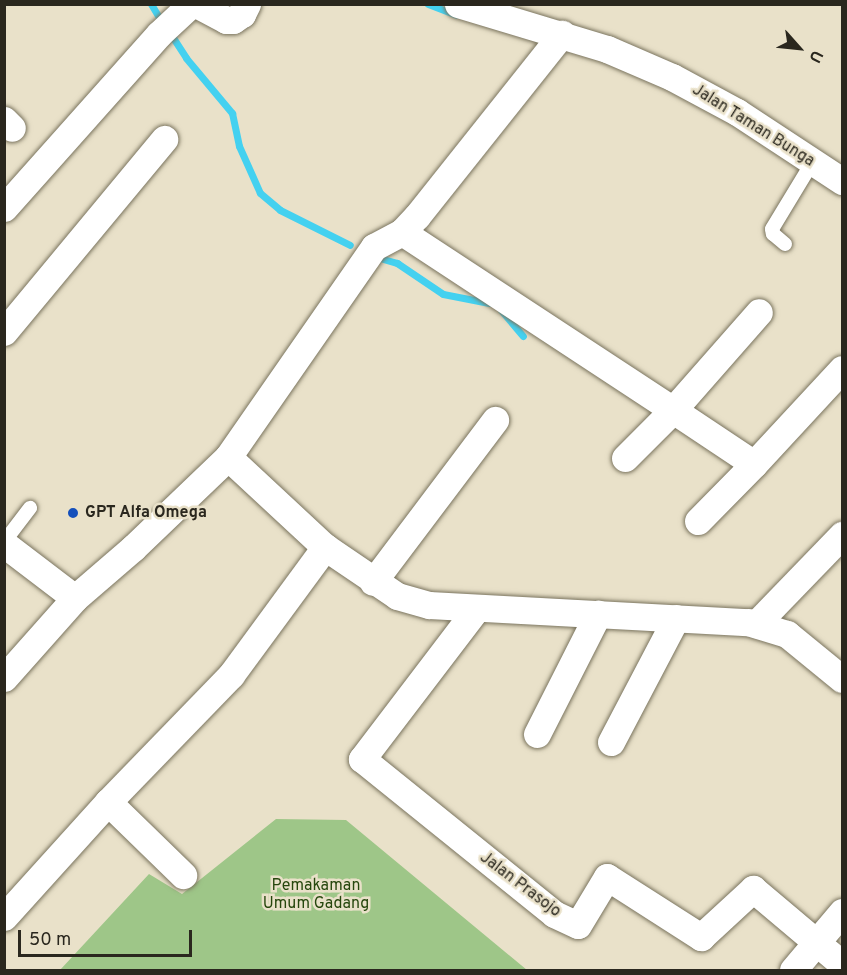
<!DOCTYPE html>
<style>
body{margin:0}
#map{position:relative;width:847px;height:975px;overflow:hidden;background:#e9e1c9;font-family:Overpass,sans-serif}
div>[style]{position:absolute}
.green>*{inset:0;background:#9ec688}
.stream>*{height:7px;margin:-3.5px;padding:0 3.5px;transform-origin:3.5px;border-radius:3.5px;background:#44d1f0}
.roads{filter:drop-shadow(0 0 2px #7a745e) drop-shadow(0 0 2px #7a745e)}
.lane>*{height:14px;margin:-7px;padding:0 7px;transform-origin:7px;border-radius:7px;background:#fff}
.street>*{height:27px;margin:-13.5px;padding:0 13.5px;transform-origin:13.5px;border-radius:13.5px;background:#fff}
.dots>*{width:16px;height:16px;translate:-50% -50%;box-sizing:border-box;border:3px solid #e9e1c9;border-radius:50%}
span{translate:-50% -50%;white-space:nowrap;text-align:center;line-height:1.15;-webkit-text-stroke:5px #e9e1c9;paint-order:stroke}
.street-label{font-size:16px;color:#2a271e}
.poi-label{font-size:16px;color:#2a271e;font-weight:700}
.left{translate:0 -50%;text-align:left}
.park-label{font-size:16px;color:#26470d}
.frame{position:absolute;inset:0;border:6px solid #2a271e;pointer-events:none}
.north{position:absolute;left:769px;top:18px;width:60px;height:60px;-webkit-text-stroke:4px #e9e1c9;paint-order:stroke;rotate:117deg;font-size:16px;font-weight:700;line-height:24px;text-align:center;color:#2a271e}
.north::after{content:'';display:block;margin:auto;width:21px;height:27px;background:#2a271e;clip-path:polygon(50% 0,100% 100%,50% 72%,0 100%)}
.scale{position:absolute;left:18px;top:930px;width:174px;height:27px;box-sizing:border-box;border:3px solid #2a271e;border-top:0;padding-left:8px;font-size:18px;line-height:21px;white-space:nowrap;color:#2a271e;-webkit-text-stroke:4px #e9e1c9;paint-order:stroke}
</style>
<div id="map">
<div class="green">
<i style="clip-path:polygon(276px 819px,346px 820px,527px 970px,60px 970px,149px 874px,182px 894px)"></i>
</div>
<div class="stream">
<i style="left:151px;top:4px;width:23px;rotate:59deg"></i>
<i style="left:428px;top:4px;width:30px;rotate:21deg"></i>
<i style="left:170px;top:33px;width:30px;rotate:57deg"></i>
<i style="left:186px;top:58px;width:72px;rotate:50.1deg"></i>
<i style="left:232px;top:113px;width:34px;rotate:78deg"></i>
<i style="left:239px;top:146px;width:51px;rotate:65.9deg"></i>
<i style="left:260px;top:193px;width:26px;rotate:40deg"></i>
<i style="left:280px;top:210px;width:78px;rotate:26.6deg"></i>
<i style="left:383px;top:259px;width:15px;rotate:16deg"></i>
<i style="left:397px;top:263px;width:55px;rotate:34deg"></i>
<i style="left:443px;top:294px;width:47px;rotate:11.1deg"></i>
<i style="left:501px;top:310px;width:34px;rotate:50deg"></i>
</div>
<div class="roads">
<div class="lane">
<i style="left:785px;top:244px;width:16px;rotate:-140deg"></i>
<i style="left:773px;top:234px;width:5px;rotate:-101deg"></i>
<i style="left:772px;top:229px;width:77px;rotate:-58.8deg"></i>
<i style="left:4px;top:542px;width:43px;rotate:-52.6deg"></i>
</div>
<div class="street">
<i style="left:458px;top:4px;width:156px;rotate:16.8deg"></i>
<i style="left:607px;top:49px;width:71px;rotate:23.3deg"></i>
<i style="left:672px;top:77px;width:74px;rotate:28.3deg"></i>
<i style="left:737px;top:112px;width:126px;rotate:33.3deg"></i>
<i style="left:4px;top:120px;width:11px;rotate:45deg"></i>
<i style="left:4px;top:208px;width:233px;rotate:-48.3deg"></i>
<i style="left:159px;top:34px;width:42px;rotate:-43.1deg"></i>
<i style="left:190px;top:5px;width:8px"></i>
<i style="left:198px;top:5px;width:32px;rotate:28deg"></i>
<i style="left:226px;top:20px;width:7px"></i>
<i style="left:233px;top:20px;width:11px;rotate:-34deg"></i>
<i style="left:242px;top:14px;width:11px;rotate:-63deg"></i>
<i style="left:402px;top:232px;width:324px;rotate:33.3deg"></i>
<i style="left:673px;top:410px;width:130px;rotate:-48.7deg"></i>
<i style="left:4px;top:332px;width:251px;rotate:-50.3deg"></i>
<i style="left:228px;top:457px;width:132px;rotate:42.9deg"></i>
<i style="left:325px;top:547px;width:87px;rotate:34.2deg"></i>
<i style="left:397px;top:596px;width:33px;rotate:16deg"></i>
<i style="left:429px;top:605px;width:319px;rotate:3.1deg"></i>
<i style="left:748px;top:622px;width:41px;rotate:17.1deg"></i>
<i style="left:787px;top:634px;width:71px;rotate:39.3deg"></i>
<i style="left:625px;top:458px;width:68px;rotate:-45deg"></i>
<i style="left:673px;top:410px;width:97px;rotate:33.7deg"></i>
<i style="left:754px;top:464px;width:129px;rotate:-47.2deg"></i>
<i style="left:698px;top:521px;width:80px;rotate:-45.5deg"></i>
<i style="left:4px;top:544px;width:89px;rotate:37.3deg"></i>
<i style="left:373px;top:582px;width:203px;rotate:-53deg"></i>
<i style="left:477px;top:608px;width:190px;rotate:127.3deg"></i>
<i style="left:362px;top:759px;width:247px;rotate:38.9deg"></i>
<i style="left:554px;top:914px;width:26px;rotate:25deg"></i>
<i style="left:578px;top:925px;width:56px;rotate:-58.9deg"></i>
<i style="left:607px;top:877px;width:112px;rotate:32.6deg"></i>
<i style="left:701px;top:937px;width:71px;rotate:-42.7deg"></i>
<i style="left:753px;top:889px;width:116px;rotate:40.1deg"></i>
<i style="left:756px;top:624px;width:124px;rotate:-46deg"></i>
<i style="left:4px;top:678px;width:107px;rotate:-48.4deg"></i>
<i style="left:75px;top:598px;width:77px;rotate:-40.8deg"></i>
<i style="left:133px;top:548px;width:132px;rotate:-43.8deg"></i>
<i style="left:228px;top:457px;width:256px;rotate:-55.2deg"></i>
<i style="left:374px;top:247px;width:32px;rotate:-28deg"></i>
<i style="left:402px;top:232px;width:22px;rotate:-47deg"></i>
<i style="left:417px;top:216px;width:233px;rotate:-51.5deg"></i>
<i style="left:537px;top:734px;width:135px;rotate:-63.1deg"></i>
<i style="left:611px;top:742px;width:140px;rotate:-62.3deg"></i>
<i style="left:108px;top:802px;width:105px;rotate:44.2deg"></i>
<i style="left:4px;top:917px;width:155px;rotate:-47.9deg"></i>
<i style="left:108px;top:802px;width:177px;rotate:-45.9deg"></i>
<i style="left:231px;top:675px;width:159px;rotate:-53.7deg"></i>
<i style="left:793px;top:970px;width:76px;rotate:-49.8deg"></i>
</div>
</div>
<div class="dots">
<i style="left:73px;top:513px;background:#144fbb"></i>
</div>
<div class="street-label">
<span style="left:753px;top:126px;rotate:32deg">Jalan Taman Bunga</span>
<span style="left:520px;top:885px;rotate:37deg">Jalan Prasojo</span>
</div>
<div class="poi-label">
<span class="left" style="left:85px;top:513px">GPT Alfa Omega</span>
</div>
<div class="park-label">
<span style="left:316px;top:895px">Pemakaman<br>Umum Gadang</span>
</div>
<div class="frame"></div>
<div class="north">U</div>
<div class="scale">50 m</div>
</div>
